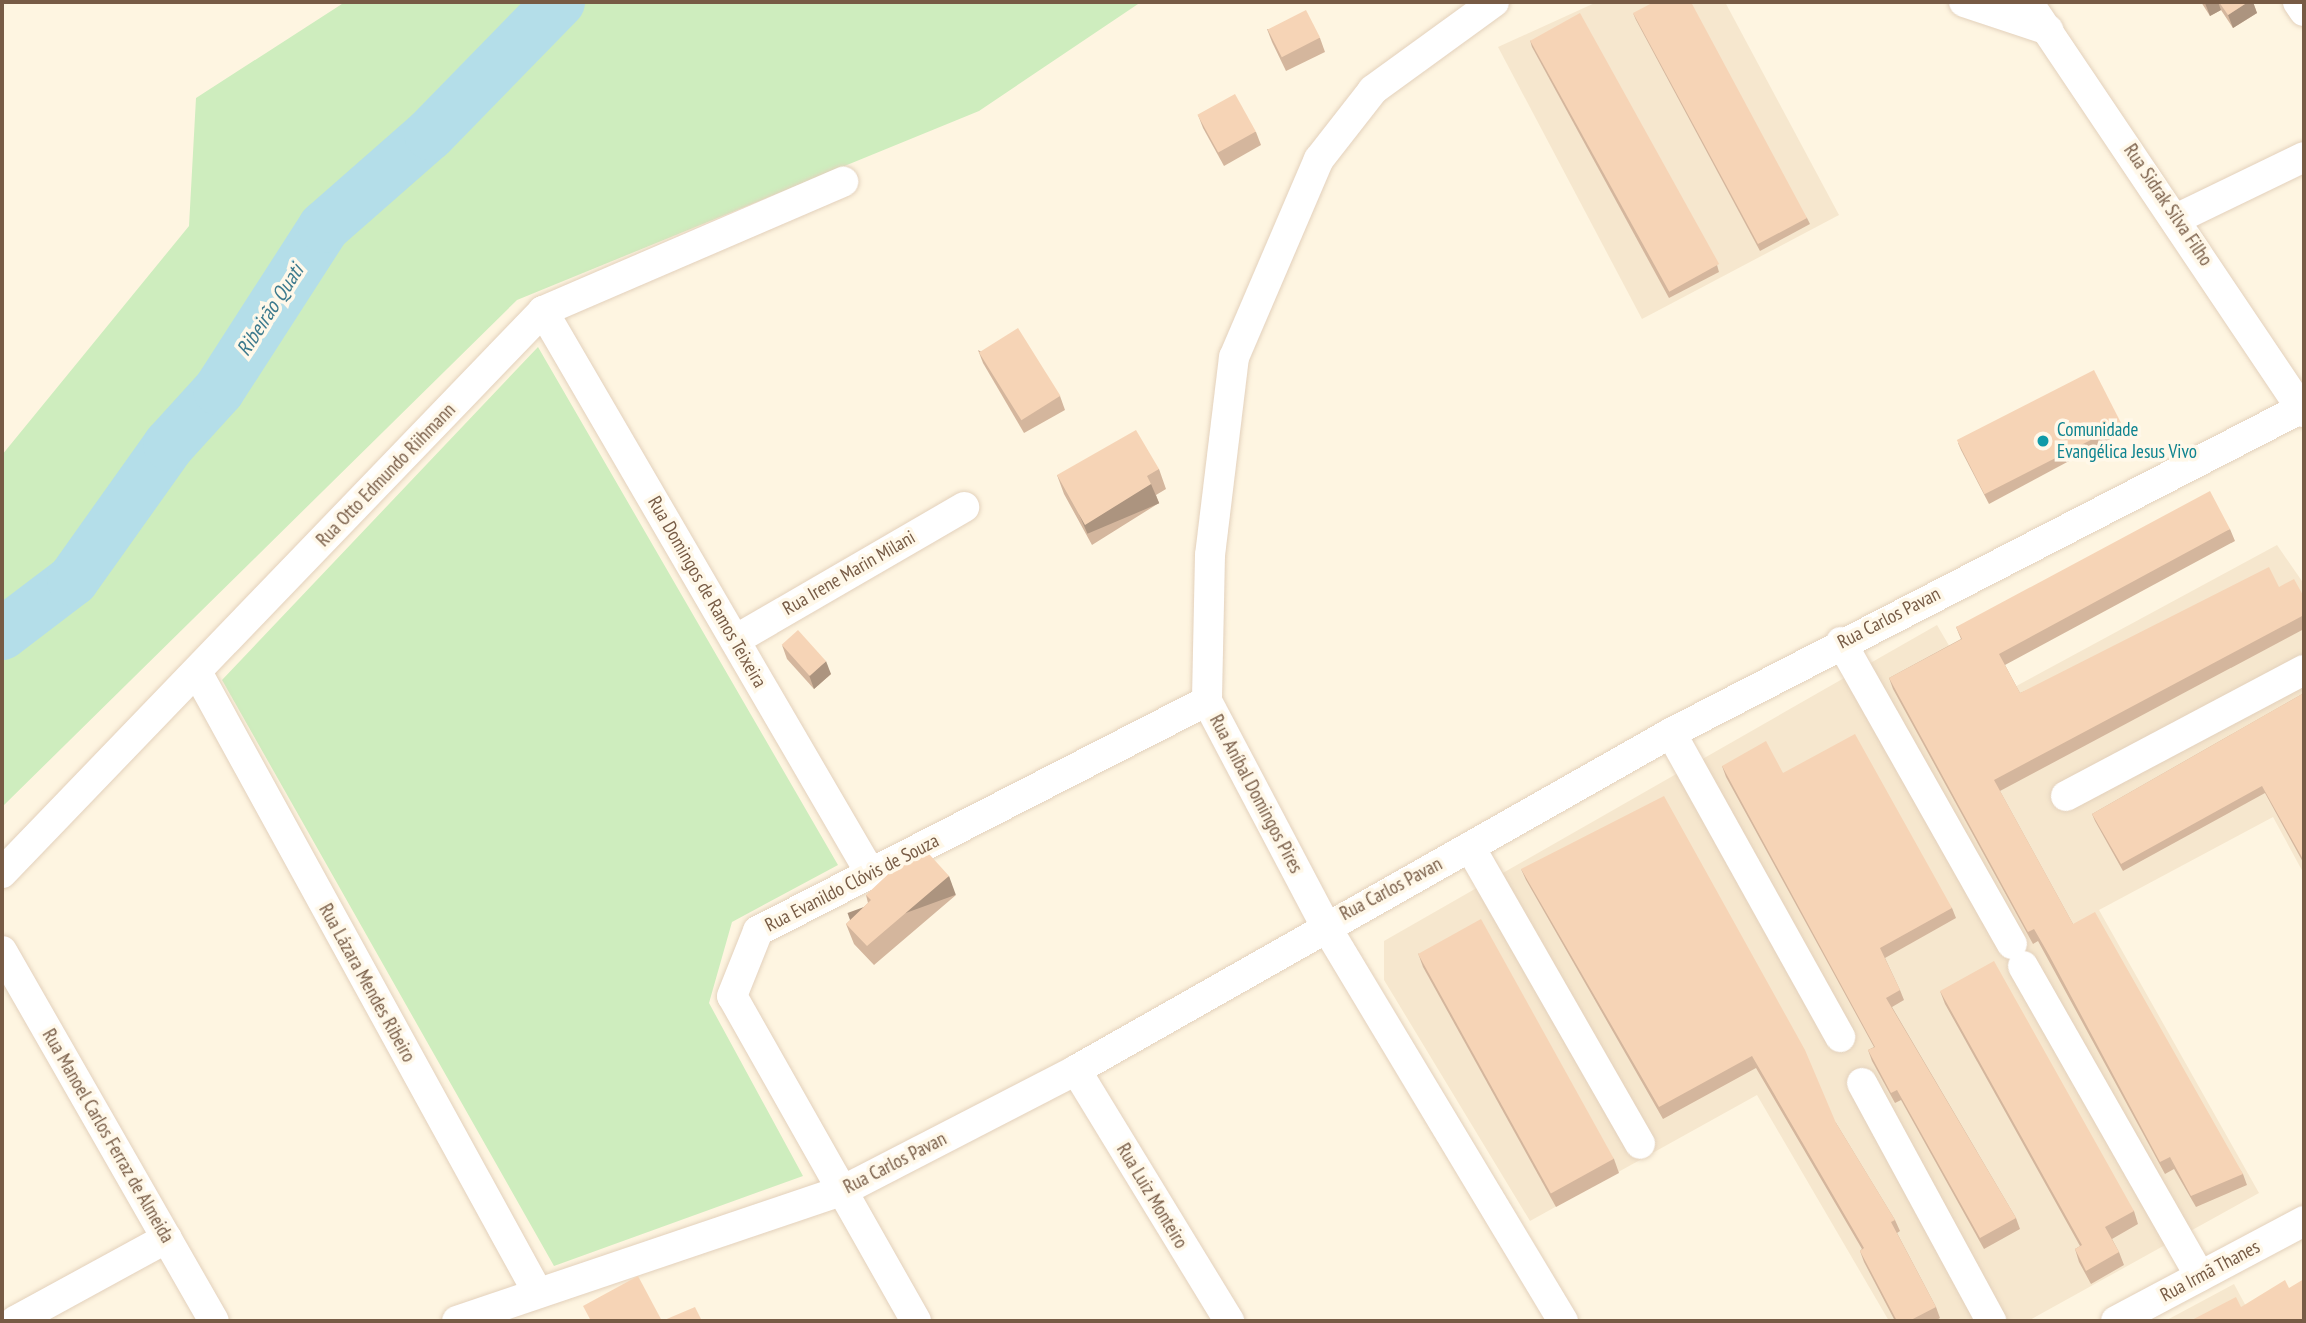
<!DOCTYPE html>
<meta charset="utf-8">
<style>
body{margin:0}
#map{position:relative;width:2306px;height:1323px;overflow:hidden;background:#fef5e1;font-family:"PT Sans Narrow",sans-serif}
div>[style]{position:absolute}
.residential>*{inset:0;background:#f6e7ce}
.green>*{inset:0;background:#ceedbe}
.river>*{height:52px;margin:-26px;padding:0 26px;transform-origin:26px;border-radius:26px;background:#b4dee9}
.roads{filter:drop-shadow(0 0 2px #e3d1bc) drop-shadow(0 0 2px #e3d1bc)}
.minor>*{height:30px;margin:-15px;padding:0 15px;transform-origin:15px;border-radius:15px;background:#fff}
.wall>*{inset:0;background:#d4b69d}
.shaded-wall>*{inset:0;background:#ac947f;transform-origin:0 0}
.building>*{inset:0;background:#f6d4b6;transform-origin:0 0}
.dots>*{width:19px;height:19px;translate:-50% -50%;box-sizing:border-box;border:4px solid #fff8e9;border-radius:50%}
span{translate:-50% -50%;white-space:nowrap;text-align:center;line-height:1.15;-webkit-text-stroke:7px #fff8e9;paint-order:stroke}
.street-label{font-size:19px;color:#775b45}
.culture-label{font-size:19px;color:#0d838f}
.left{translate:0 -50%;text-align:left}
.water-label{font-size:21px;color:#3d7a8d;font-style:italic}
.frame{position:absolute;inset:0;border:4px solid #775b45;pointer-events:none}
</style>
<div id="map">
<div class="residential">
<i style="clip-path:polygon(1597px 2px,1725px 2px,1839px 215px,1642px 319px,1498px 47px)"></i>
<i style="clip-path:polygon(2277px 545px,2304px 584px,2304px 874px,2273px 817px,2099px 910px,2259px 1193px,2028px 1321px,1889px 1321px,1757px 1095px,1530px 1221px,1384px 980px,1384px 941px,1937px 625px,1983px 704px)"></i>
<i style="clip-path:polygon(2234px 1284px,2254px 1321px,2165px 1321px)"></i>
</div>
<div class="green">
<i style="clip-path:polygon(345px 2px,1141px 2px,979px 111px,517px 300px,2px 807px,2px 455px,189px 226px,196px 98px)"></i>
<i style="clip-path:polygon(538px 347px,838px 865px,732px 922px,709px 1003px,803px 1176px,554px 1266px,222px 680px)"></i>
</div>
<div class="river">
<i style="left:2px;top:634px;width:89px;rotate:-37.3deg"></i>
<i style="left:73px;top:580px;width:166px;rotate:-54.6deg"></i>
<i style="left:169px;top:445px;width:74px;rotate:-47.7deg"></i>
<i style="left:219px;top:390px;width:194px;rotate:-57.2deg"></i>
<i style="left:324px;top:227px;width:141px;rotate:-41.3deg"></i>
<i style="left:430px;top:134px;width:185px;rotate:-45.7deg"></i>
</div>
<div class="roads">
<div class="minor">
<i style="left:1494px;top:2px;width:150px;rotate:144deg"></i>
<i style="left:1373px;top:90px;width:88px;rotate:128deg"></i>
<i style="left:1319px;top:159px;width:215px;rotate:113.2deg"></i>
<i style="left:1234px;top:357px;width:199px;rotate:96.9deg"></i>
<i style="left:1210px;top:555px;width:146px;rotate:91.2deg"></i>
<i style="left:1207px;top:701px;width:253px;rotate:62.2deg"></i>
<i style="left:1325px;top:925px;width:462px;rotate:59deg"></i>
<i style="left:1964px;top:2px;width:89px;rotate:18.4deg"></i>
<i style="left:2028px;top:2px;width:494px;rotate:56.1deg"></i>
<i style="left:2298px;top:2px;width:11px;rotate:56deg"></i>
<i style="left:2178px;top:218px;width:140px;rotate:-25.8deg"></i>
<i style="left:543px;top:311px;width:652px;rotate:59.78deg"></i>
<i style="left:735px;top:640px;width:265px;rotate:-30.1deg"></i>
<i style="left:1841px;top:642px;width:347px;rotate:60.5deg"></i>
<i style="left:197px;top:672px;width:708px;rotate:61.23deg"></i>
<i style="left:1671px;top:733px;width:348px;rotate:60.9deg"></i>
<i style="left:2066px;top:796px;width:269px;rotate:-27.9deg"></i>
<i style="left:1470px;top:847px;width:342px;rotate:60.2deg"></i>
<i style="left:2px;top:873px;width:780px;rotate:-46.09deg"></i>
<i style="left:543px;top:311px;width:327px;rotate:-23.3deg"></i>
<i style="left:2px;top:951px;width:426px;rotate:60.2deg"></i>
<i style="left:2023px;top:966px;width:357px;rotate:60.3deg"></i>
<i style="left:1076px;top:1070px;width:294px;rotate:58.6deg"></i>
<i style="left:1862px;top:1083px;width:271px;rotate:61.5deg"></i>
<i style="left:15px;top:1321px;width:173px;rotate:-28.6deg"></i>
<i style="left:457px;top:1321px;width:406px;rotate:-18.7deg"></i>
<i style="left:842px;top:1191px;width:263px;rotate:-27.3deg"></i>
<i style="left:1076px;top:1070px;width:684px;rotate:-29.53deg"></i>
<i style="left:1671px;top:733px;width:712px;rotate:-27.25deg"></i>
<i style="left:916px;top:1321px;width:373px;rotate:-119.5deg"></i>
<i style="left:732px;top:996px;width:70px;rotate:-68.2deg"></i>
<i style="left:758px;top:931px;width:504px;rotate:-27.12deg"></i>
<i style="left:2116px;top:1321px;width:213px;rotate:-28deg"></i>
</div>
</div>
<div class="wall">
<i style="clip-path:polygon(2201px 2px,2253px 2px,2257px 13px,2233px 28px,2221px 10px,2210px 16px)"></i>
<i style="clip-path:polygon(1633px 13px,1807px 218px,1810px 224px,1760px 251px,1636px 20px)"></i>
<i style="clip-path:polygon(1267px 29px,1320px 38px,1325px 52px,1286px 71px,1272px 42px)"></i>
<i style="clip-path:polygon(1530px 40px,1717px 265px,1719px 272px,1669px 298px,1532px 47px)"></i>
<i style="clip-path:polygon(1198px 115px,1256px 132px,1261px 145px,1224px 166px,1203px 128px)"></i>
<i style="clip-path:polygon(978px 350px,1060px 396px,1065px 410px,1024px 433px,983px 363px)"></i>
<i style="clip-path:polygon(2122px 424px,2125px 431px,1989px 504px,1961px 450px,1958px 443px)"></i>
<i style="clip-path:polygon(1159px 469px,1166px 489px,1156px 495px,1159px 503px,1092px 545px,1064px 494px,1057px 475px)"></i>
<i style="clip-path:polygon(2230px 529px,2235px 541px,2005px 665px,2020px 693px,2279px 587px,2304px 597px,2304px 629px,2000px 791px,2073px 924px,2243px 1174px,2247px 1185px,2196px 1207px,2174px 1169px,2165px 1174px,2038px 941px,2033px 944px,1893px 689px,1889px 678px,1961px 639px,1956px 627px)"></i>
<i style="clip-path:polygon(782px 645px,831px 674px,814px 689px,787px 659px)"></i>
<i style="clip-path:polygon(2304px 693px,2304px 864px,2265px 793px,2123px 871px,2095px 821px,2092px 814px)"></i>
<i style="clip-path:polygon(1722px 766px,1783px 773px,1952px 908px,1956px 918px,1885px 958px,1900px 990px,1904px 1000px,1892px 1007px,2016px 1218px,2020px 1229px,1984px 1249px,1901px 1100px,1895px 1103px,1872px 1061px,1868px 1050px,1874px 1047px,1726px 777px)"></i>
<i style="clip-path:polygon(1521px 869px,1836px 1123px,1895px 1220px,1900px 1231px,1897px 1233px,1936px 1307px,1940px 1318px,1935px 1321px,1895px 1321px,1864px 1262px,1860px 1251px,1862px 1249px,1756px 1068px,1663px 1119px,1526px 880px)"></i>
<i style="clip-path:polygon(866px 895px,956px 895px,874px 965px,854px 944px,846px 924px,868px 903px)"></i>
<i style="clip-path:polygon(1418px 953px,1614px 1159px,1619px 1173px,1556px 1207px,1423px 967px)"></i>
<i style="clip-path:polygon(1940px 991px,2134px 1211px,2138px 1224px,2112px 1239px,2119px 1252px,2124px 1265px,2091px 1284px,2079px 1262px,2075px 1249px,2080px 1246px,1945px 1004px)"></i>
</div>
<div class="shaded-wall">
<i style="clip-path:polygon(2207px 2px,2218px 2px,2221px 10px,2210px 16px,2205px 3px)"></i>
<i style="clip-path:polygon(2248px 2px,2253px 2px,2257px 13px,2233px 28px,2228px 15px)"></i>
<i style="left:1151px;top:484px;width:21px;height:78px;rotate:67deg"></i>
<i style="clip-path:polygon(826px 661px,831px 674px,814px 689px,809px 675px)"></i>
<i style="left:949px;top:876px;width:20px;height:108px;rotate:70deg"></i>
</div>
<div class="building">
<i style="clip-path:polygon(1654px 2px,1691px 2px,1807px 218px,1758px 244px,1633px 13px)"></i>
<i style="clip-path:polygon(2219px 2px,2248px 2px,2228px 15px)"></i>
<i style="left:1306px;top:10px;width:31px;height:43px;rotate:63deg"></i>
<i style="left:1580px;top:13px;width:287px;height:57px;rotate:61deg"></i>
<i style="left:1235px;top:94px;width:43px;height:43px;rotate:61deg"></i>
<i style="left:1018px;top:328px;width:80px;height:46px;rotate:58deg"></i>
<i style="left:2094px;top:370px;width:61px;height:154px;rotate:63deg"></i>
<i style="clip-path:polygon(1136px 430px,1159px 469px,1147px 476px,1151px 484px,1085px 525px,1057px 475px)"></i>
<i style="clip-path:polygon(2210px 491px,2230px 529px,1999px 654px,2020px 693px,2269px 567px,2279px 587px,2294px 579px,2304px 597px,2304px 615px,1994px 780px,2073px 924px,2095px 912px,2243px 1174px,2191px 1196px,2170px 1157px,2160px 1162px,2049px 955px,2034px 929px,2028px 932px,1889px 678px,1962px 639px,1956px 627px)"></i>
<i style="left:798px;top:630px;width:42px;height:22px;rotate:48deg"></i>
<i style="clip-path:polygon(2304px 693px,2304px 861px,2262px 786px,2121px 864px,2092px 814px)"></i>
<i style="clip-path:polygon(1855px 734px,1952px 908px,1880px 948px,1900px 990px,1886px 998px,2016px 1218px,1980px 1238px,1897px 1090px,1891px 1093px,1868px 1050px,1875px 1047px,1722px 766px,1766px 741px,1783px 773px)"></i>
<i style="clip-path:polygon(1664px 796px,1805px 1050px,1836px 1123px,1895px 1220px,1891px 1222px,1936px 1307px,1909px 1321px,1897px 1321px,1860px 1251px,1864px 1248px,1752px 1056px,1659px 1107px,1521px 869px)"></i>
<i style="clip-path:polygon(920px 844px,949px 876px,867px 946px,846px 924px,871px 900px,866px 895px)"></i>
<i style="left:1481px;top:919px;width:274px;height:72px;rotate:61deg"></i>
<i style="clip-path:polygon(1994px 961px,2134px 1211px,2105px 1227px,2119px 1252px,2086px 1271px,2075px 1249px,2082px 1245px,1940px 991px)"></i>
<i style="clip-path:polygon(638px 1276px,662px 1321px,695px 1307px,702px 1321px,591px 1321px,583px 1306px)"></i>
<i style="clip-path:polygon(2304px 1279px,2304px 1321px,2190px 1321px,2236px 1297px,2241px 1307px,2285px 1280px,2289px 1288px)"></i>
</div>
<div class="dots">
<i style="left:2043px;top:441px;background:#0f9aa8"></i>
</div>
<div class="street-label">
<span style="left:2168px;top:205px;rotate:56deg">Rua Sidrak Silva Filho</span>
<span style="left:386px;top:475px;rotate:-46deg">Rua Otto Edmundo Riihmann</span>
<span style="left:849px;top:573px;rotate:-30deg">Rua Irene Marin Milani</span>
<span style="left:707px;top:592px;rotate:60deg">Rua Domingos de Ramos Teixeira</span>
<span style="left:1889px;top:618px;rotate:-27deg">Rua Carlos Pavan</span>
<span style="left:1256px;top:794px;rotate:62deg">Rua Aníbal Domingos Pires</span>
<span style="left:852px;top:883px;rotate:-27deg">Rua Evanildo Clóvis de Souza</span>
<span style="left:1391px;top:889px;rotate:-28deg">Rua Carlos Pavan</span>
<span style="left:367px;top:983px;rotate:61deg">Rua Lázara Mendes Ribeiro</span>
<span style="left:108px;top:1136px;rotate:60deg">Rua Manoel Carlos Ferraz de Almeida</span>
<span style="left:895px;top:1163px;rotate:-27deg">Rua Carlos Pavan</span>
<span style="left:1152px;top:1196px;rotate:59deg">Rua Luiz Monteiro</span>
<span style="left:2210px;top:1271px;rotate:-28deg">Rua Irmã Thanes</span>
</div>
<div class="culture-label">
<span class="left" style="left:2057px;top:441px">Comunidade<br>Evangélica Jesus Vivo</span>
</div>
<div class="water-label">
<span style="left:270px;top:310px;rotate:-57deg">Ribeirão Quati</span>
</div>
<div class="frame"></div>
</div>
